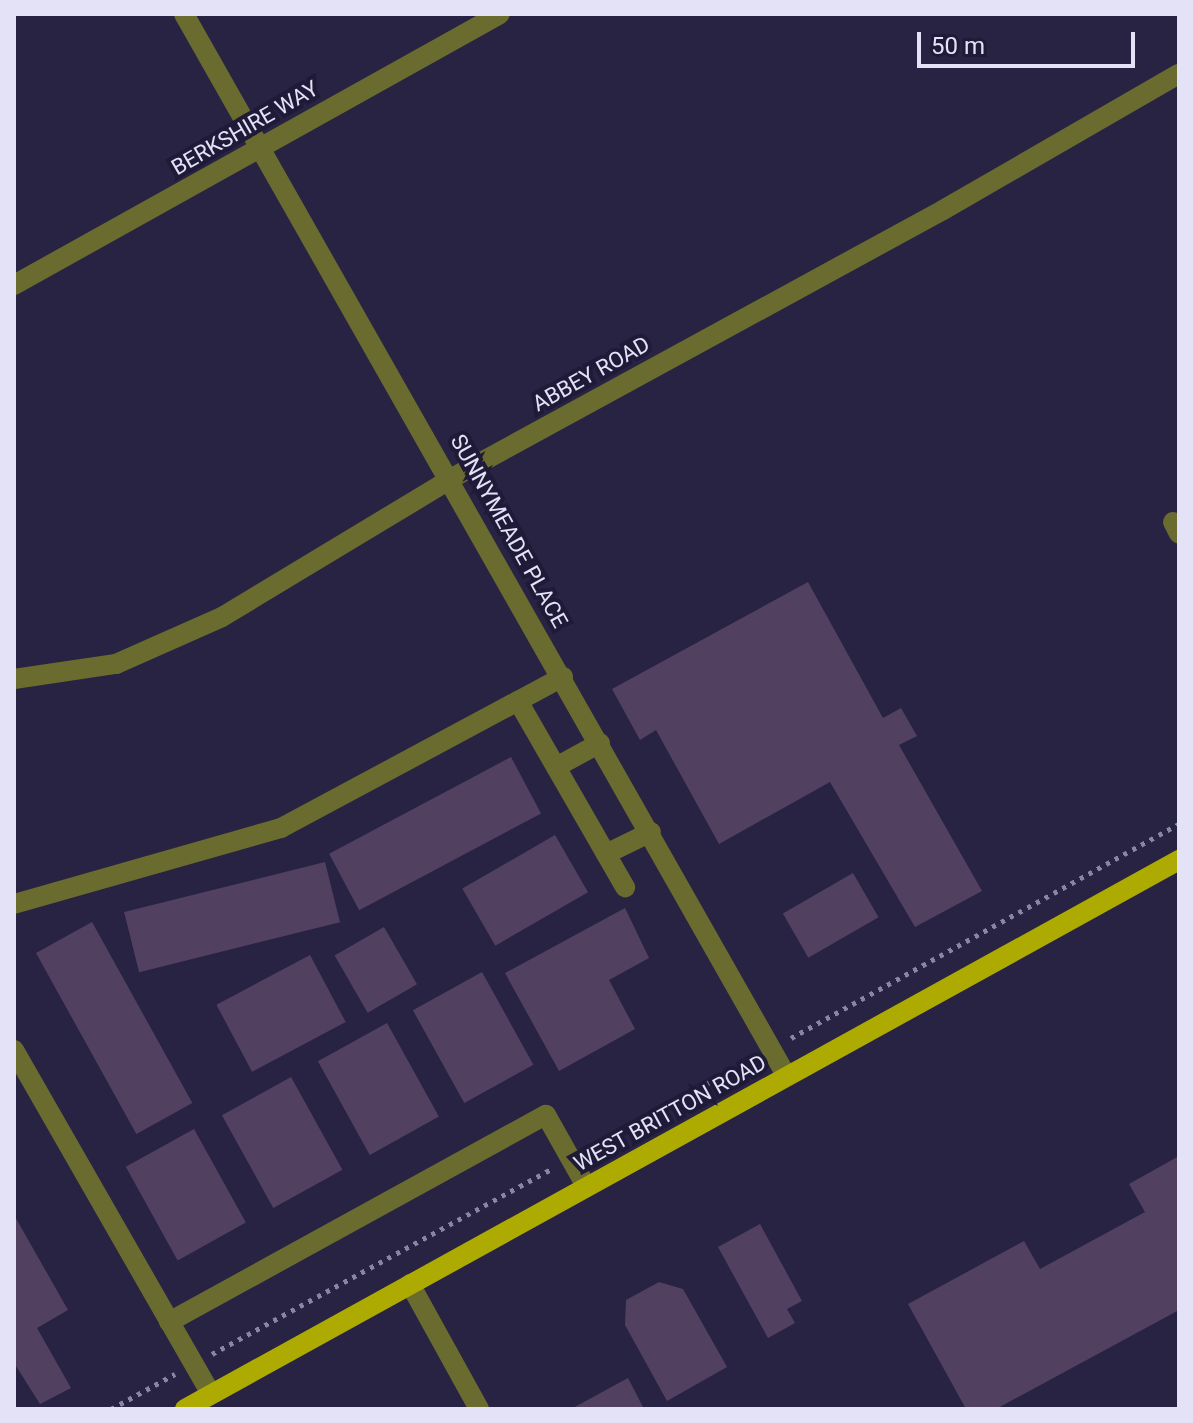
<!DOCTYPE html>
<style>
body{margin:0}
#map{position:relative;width:1193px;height:1423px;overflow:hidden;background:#282343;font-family:Roboto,sans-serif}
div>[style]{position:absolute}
.building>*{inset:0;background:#524060;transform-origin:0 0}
.path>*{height:5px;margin-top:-2.5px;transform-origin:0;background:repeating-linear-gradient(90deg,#8986a0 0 4px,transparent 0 10px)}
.minor>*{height:20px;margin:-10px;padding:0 10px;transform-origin:10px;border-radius:10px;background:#6a6b2e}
.major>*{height:20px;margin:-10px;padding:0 10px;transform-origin:10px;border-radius:10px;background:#adab02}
span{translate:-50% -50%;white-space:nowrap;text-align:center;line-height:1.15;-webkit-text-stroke:8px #1f1a38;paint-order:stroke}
.street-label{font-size:22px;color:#e3e2f7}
.frame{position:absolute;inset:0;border:16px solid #e3e2f7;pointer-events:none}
.scale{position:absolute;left:917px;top:32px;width:218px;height:36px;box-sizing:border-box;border:4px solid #e3e2f7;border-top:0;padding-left:10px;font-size:24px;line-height:28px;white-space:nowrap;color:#e3e2f7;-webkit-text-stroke:6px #1f1a38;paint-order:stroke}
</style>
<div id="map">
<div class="building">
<i style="clip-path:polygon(808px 582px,883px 718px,901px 708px,917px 736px,899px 745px,982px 891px,915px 927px,830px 782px,719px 844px,656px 730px,640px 740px,612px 689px)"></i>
<i style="left:511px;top:757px;width:64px;height:206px;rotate:62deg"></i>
<i style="left:555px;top:835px;width:66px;height:107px;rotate:60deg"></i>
<i style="left:325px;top:862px;width:62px;height:207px;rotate:76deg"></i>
<i style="left:853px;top:873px;width:51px;height:81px;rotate:60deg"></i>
<i style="clip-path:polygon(625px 908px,649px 958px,609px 980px,635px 1029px,559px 1071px,505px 973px)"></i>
<i style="left:92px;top:922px;width:207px;height:64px;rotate:61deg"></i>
<i style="left:384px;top:927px;width:66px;height:57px;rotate:60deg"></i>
<i style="left:310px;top:955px;width:76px;height:106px;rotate:62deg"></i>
<i style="left:482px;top:972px;width:106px;height:79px;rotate:61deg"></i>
<i style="left:387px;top:1023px;width:107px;height:79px;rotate:61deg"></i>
<i style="left:291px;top:1077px;width:106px;height:79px;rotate:61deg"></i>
<i style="left:194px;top:1129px;width:107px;height:78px;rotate:61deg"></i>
<i style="clip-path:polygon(1179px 1156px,1179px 1310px,996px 1409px,966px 1409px,908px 1304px,1024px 1241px,1040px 1269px,1145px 1212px,1129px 1184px)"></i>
<i style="clip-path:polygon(14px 1215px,68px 1310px,37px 1328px,71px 1388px,40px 1404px,14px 1363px)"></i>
<i style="clip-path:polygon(760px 1224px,802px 1301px,787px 1309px,795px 1323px,768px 1338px,718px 1247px)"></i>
<i style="clip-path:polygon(659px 1282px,683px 1289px,727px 1367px,667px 1401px,625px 1325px,626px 1300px)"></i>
<i style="clip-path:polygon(628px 1378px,644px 1409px,571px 1409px)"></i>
</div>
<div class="path">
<i style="left:791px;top:1038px;width:443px;rotate:-28.9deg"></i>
<i style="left:591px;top:1146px;width:182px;rotate:-28.3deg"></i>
<i style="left:212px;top:1354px;width:386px;rotate:-28.6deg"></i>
<i style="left:111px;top:1409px;width:73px;rotate:-28.7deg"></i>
</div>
<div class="minor">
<i style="left:184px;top:14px;width:1220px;rotate:60.43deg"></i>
<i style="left:14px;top:285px;width:556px;rotate:-29.14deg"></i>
<i style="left:1173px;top:522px;width:13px;rotate:63deg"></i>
<i style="left:14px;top:679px;width:103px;rotate:-8.4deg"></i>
<i style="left:116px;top:664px;width:116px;rotate:-23.9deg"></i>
<i style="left:222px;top:617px;width:269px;rotate:-31.1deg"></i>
<i style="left:452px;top:478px;width:559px;rotate:-28.63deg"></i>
<i style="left:943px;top:210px;width:272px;rotate:-30deg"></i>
<i style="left:518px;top:701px;width:215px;rotate:60.1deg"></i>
<i style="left:556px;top:767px;width:50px;rotate:-28.6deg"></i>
<i style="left:606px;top:854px;width:50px;rotate:-26.1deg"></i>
<i style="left:14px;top:904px;width:278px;rotate:-15.9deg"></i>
<i style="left:281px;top:828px;width:320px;rotate:-28.2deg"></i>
<i style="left:14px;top:1050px;width:396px;rotate:60.2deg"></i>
<i style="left:410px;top:1284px;width:143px;rotate:61.1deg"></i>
<i style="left:169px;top:1322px;width:430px;rotate:-28.8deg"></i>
<i style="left:546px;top:1115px;width:81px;rotate:60.6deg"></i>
</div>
<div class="major">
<i style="left:185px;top:1409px;width:1136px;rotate:-28.91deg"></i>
</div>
<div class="street-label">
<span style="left:245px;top:128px;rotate:-30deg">BERKSHIRE WAY</span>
<span style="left:591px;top:374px;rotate:-29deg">ABBEY ROAD</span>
<span style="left:509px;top:531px;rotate:61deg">SUNNYMEADE PLACE</span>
<span style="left:670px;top:1113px;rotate:-29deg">WEST BRITTON ROAD</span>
</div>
<div class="frame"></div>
<div class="scale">50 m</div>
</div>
